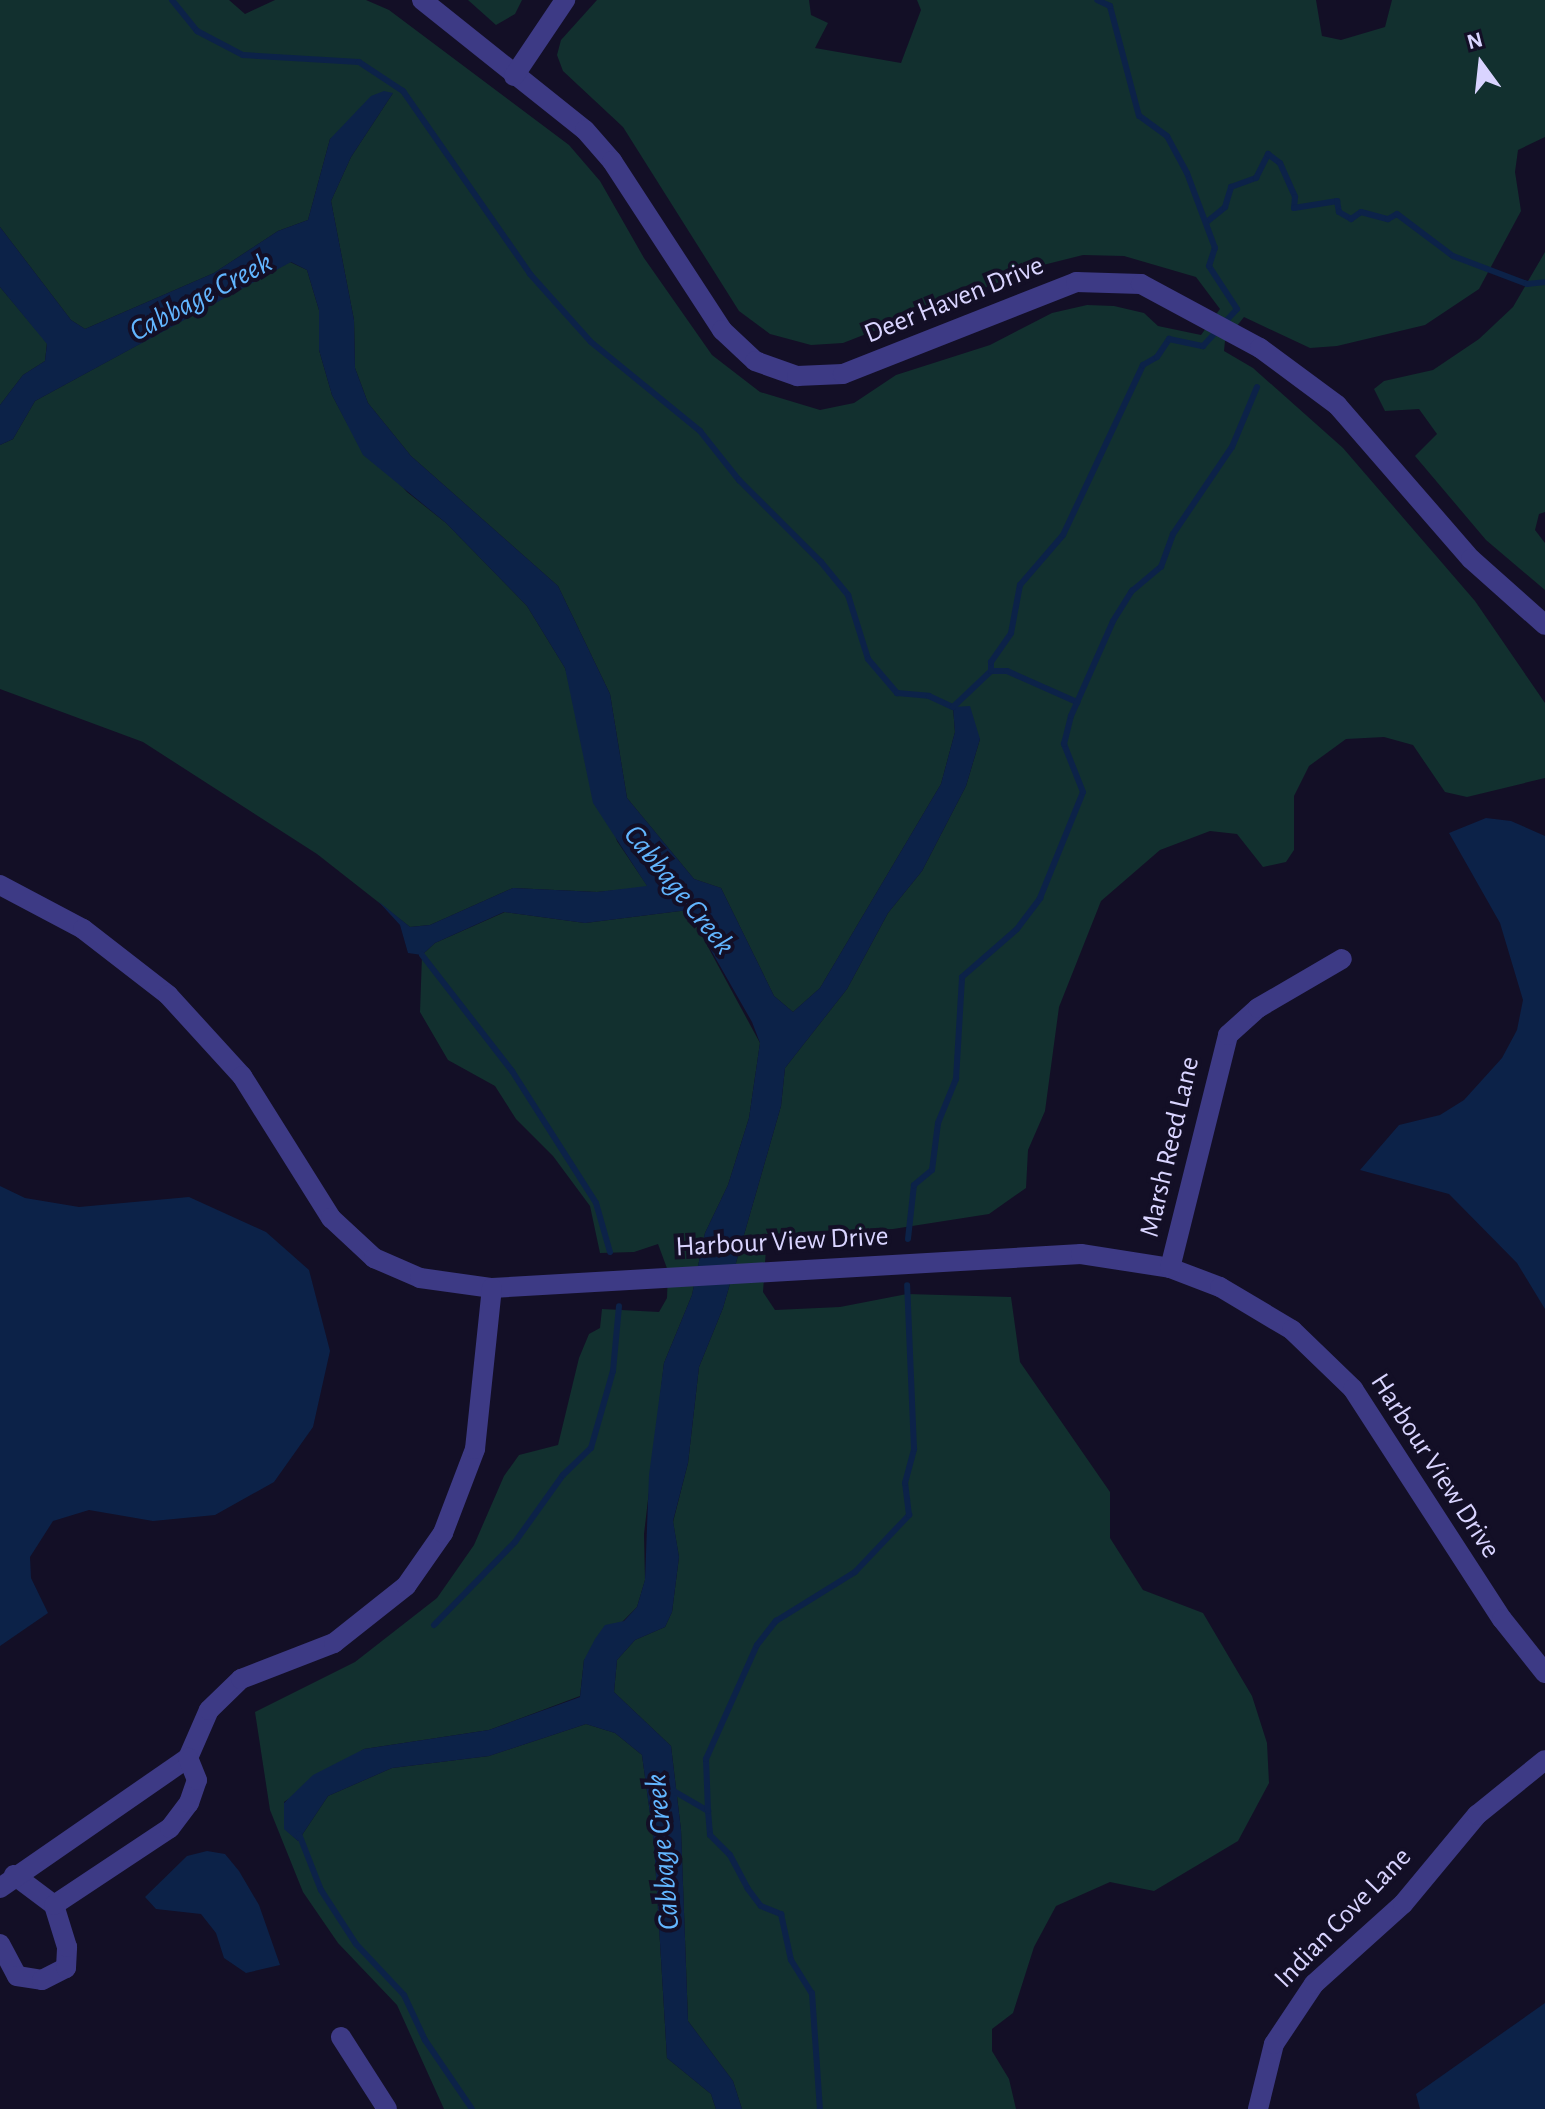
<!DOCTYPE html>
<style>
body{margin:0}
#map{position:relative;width:1545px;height:2109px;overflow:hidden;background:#130f26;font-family:"Alegreya Sans",sans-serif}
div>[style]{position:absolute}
.green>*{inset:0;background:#12302f}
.water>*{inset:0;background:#0c2248}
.stream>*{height:6px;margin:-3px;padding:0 3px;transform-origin:3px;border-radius:3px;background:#0c2248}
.minor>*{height:20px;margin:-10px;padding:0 10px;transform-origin:10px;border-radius:10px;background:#3d3a85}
span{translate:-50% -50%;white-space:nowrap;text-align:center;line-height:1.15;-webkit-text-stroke:8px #130f26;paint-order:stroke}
.street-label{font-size:28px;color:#d9d4ff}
.water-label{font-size:30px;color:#62b6ff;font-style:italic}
.north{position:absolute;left:1441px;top:24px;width:80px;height:80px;-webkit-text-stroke:6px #130f26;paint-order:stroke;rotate:345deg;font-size:22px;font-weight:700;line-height:32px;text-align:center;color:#d9d4ff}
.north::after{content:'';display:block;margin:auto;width:28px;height:36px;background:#d9d4ff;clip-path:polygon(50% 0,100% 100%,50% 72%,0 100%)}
</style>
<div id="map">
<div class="green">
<i style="clip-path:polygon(0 0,229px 0,245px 14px,275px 0,366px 0,389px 10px,569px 145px,600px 181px,644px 258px,712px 355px,760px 392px,820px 410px,854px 403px,896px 375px,990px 345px,1052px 313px,1087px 305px,1114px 306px,1144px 313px,1158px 326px,1201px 335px,1220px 309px,1196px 277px,1124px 256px,1083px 255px,1043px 265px,843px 343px,811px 345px,770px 334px,739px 311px,623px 127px,563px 71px,557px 55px,561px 40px,597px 0,809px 0,811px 15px,828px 23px,815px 48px,901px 63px,921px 10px,917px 0,1316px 0,1322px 36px,1341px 40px,1385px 27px,1392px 0,1545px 0,1545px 137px,1518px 150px,1515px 172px,1521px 211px,1479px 289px,1425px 325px,1337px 346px,1310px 348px,1244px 317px,1225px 341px,1224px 351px,1253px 368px,1343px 448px,1475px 601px,1545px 703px,1545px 778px,1467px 797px,1445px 792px,1413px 745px,1384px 737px,1346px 739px,1309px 766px,1294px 796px,1294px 850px,1286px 862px,1263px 867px,1237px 834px,1210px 831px,1160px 850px,1101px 901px,1059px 1007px,1045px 1111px,1028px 1150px,1026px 1188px,989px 1214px,893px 1229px,767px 1234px,763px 1292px,775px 1310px,840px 1307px,907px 1294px,1011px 1297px,1020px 1362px,1110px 1492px,1110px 1538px,1143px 1590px,1203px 1613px,1252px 1696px,1267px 1743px,1269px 1783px,1238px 1841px,1154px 1891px,1110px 1882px,1056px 1906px,1034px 1947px,1013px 2013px,992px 2029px,992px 2051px,1009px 2079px,1016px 2109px,742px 2109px,733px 2081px,688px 2021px,681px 1830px,671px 1746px,614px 1692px,617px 1660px,635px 1640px,665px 1627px,672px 1612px,679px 1557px,673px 1522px,688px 1463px,699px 1367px,723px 1308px,781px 1106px,785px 1068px,847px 989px,888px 913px,922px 871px,966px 786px,980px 739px,953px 707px,955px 732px,941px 784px,820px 988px,793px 1012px,774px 996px,721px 888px,694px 879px,627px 798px,610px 694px,558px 586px,411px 456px,368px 403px,355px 368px,354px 320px,331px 201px,351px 157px,393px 93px,330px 139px,308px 220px,278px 231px,214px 273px,85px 329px,71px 320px,0 227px)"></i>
<i style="clip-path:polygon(468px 0,522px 0,515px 14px,496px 25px)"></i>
<i style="clip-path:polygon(1545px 252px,1545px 512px,1539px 514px,1535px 530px,1545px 543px,1545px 590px,1486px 540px,1415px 456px,1437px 434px,1419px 409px,1385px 411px,1374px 389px,1384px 381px,1433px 370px,1479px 339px,1513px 307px)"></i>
<i style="clip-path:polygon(290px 262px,307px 270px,319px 310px,319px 350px,332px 395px,348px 425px,407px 492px,446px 523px,527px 606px,565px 668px,617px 841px,648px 887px,597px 892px,513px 888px,430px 925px,410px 927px,317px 854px,143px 742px,0 689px,0 445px,13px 439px,35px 401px)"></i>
<i style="clip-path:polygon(0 287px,47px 343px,45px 361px,23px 375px,0 405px)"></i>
<i style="clip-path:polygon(688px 910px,760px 1043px,749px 1118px,728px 1185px,705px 1233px,692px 1295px,664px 1363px,644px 1534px,645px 1580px,637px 1607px,584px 1660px,580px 1696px,489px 1730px,364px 1749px,284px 1802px,284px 1828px,298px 1841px,328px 1796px,392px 1768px,489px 1756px,586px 1724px,615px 1733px,642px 1755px,654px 1843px,667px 2058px,711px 2094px,716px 2109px,444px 2109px,397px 2005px,338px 1943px,303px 1892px,270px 1810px,255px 1712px,355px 1662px,437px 1598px,474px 1545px,504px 1476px,519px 1455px,558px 1445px,579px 1358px,589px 1334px,600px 1328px,602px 1309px,659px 1312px,667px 1298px,668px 1271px,658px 1244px,634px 1252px,600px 1253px,590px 1206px,553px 1156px,516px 1119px,495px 1086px,448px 1060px,420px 1012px,422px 955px,435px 943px,505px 912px,585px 923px)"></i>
</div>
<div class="water">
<i style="clip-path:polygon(384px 91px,393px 93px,351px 157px,331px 201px,354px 320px,355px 368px,368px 403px,411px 456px,558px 586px,610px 694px,627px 798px,694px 879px,721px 888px,774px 996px,793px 1012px,820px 988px,941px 784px,955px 732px,953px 707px,970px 706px,980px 739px,966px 786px,922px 871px,888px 913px,847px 989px,785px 1068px,781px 1106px,723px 1308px,699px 1367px,688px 1463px,673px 1521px,679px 1557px,672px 1612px,665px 1627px,635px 1640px,617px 1660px,614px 1692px,671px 1746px,681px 1830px,688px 2021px,733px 2081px,742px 2109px,716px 2109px,711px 2094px,667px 2058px,654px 1843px,642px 1755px,615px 1733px,586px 1724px,489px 1756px,392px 1768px,328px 1796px,298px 1841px,284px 1829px,284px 1803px,313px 1775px,364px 1749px,489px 1730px,580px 1697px,584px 1660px,595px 1639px,605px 1625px,624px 1621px,637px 1607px,645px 1580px,649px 1475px,664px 1363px,692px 1295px,705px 1233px,728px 1185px,749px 1118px,760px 1043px,752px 1022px,688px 910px,585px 923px,504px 912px,435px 943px,422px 955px,408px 953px,400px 925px,378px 901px,410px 927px,430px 925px,513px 888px,597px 892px,647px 886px,593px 803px,565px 668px,527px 606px,446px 523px,363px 455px,332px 395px,319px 350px,319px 310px,307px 270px,291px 262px,35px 401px,13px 439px,0 445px,0 405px,23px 375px,45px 361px,47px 344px,0 287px,0 227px,71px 320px,85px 329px,214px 273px,278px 231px,308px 220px,330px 139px,371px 96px)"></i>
<i style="clip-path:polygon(1486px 818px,1511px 821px,1545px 836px,1545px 1309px,1517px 1263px,1449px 1194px,1360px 1170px,1399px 1125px,1440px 1115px,1464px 1100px,1502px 1058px,1517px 1030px,1523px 1000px,1500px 923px,1449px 833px)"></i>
<i style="clip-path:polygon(0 1186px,25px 1198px,79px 1207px,189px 1197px,266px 1232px,309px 1270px,330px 1351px,313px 1427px,274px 1482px,215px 1515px,153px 1521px,89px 1510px,53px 1521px,30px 1557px,31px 1578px,48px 1613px,0 1646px)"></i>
<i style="clip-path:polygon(207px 1851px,225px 1854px,239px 1871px,259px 1905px,280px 1965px,246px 1973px,224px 1958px,216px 1933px,201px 1914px,156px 1909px,145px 1897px,187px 1856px)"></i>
<i style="clip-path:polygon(1545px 2003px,1545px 2109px,1420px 2109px,1416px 2094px)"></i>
</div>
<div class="stream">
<i style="left:172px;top:0;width:40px;rotate:51deg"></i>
<i style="left:197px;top:31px;width:52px;rotate:27.6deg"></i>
<i style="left:243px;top:55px;width:116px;rotate:3.5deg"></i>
<i style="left:359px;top:62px;width:53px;rotate:33.4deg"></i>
<i style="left:403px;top:91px;width:223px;rotate:55.2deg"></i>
<i style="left:530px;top:274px;width:91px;rotate:48.1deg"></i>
<i style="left:591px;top:342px;width:141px;rotate:39.2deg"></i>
<i style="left:700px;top:431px;width:63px;rotate:51.5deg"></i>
<i style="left:739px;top:480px;width:116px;rotate:45deg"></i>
<i style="left:821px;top:562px;width:43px;rotate:50.7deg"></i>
<i style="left:848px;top:595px;width:67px;rotate:72.6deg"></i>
<i style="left:868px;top:659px;width:45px;rotate:49.5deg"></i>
<i style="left:897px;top:693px;width:32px;rotate:5deg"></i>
<i style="left:929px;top:696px;width:26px;rotate:25deg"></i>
<i style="left:953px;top:707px;width:52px;rotate:-43.5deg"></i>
<i style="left:991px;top:671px;width:16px"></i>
<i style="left:1007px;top:671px;width:77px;rotate:23.9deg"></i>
<i style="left:1208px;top:221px;width:22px;rotate:-39deg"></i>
<i style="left:1225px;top:207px;width:21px;rotate:-73deg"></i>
<i style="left:1231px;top:187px;width:27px;rotate:-20deg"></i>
<i style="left:1256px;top:178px;width:27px;rotate:-63deg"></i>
<i style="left:1268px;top:154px;width:15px;rotate:37deg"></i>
<i style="left:1280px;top:163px;width:37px;rotate:66deg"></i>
<i style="left:1295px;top:197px;width:11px;rotate:95deg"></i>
<i style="left:1294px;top:208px;width:44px;rotate:-9.2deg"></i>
<i style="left:1337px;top:201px;width:11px;rotate:80deg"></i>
<i style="left:1339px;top:212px;width:14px;rotate:30deg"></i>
<i style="left:1351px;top:219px;width:12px;rotate:-35deg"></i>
<i style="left:1361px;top:212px;width:28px;rotate:15deg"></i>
<i style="left:1388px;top:219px;width:10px;rotate:-29deg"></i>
<i style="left:1397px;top:214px;width:70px;rotate:36.9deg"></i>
<i style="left:1453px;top:256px;width:79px;rotate:20.7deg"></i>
<i style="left:1527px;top:284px;width:18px;rotate:-6deg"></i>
<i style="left:991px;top:671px;width:9px;rotate:-90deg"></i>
<i style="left:991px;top:662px;width:35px;rotate:-55deg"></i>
<i style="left:1011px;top:633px;width:49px;rotate:-79.4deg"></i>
<i style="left:1020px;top:585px;width:66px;rotate:-49.3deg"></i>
<i style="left:1063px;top:535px;width:188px;rotate:-64.8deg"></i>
<i style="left:1143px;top:365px;width:16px;rotate:-30deg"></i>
<i style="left:1157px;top:357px;width:22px;rotate:-56deg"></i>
<i style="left:1169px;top:339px;width:35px;rotate:12deg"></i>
<i style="left:1203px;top:346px;width:50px;rotate:-47.4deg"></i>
<i style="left:1237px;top:309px;width:51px;rotate:-123.1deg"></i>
<i style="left:1209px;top:266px;width:19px;rotate:-72deg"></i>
<i style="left:1215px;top:248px;width:80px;rotate:-110.5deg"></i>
<i style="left:1187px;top:173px;width:42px;rotate:-118.4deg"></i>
<i style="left:1167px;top:136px;width:34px;rotate:-144deg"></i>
<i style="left:1139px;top:116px;width:114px;rotate:-104.8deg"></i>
<i style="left:1110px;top:6px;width:14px;rotate:-155deg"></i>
<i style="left:422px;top:955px;width:147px;rotate:52.2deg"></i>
<i style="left:512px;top:1071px;width:156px;rotate:57.5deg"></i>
<i style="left:596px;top:1203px;width:51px;rotate:74.1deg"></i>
<i style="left:908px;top:1239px;width:54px;rotate:-83.7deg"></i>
<i style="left:914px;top:1185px;width:23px;rotate:-40deg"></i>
<i style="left:932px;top:1170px;width:47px;rotate:-82.7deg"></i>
<i style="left:938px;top:1123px;width:48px;rotate:-67.8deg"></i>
<i style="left:956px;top:1079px;width:102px;rotate:-86.6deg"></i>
<i style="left:962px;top:977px;width:73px;rotate:-41.1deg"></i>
<i style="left:1017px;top:929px;width:39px;rotate:-53deg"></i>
<i style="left:1040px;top:898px;width:114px;rotate:-67.9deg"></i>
<i style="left:1083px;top:792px;width:52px;rotate:-111.6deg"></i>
<i style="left:1064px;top:744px;width:29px;rotate:-76deg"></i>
<i style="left:1071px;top:716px;width:104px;rotate:-66.1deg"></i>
<i style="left:1113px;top:621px;width:36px;rotate:-58deg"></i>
<i style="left:1132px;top:591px;width:38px;rotate:-40deg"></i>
<i style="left:1161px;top:567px;width:35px;rotate:-70deg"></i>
<i style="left:1173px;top:534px;width:105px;rotate:-55.9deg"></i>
<i style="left:1232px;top:447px;width:65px;rotate:-67.4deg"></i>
<i style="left:434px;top:1625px;width:116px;rotate:-45.7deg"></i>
<i style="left:515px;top:1542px;width:82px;rotate:-54.4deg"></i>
<i style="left:563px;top:1475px;width:39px;rotate:-44deg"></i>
<i style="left:591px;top:1448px;width:80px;rotate:-74.1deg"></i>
<i style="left:613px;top:1371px;width:65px;rotate:-84.7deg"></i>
<i style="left:672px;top:1790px;width:42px;rotate:30.3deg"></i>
<i style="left:708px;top:1811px;width:24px;rotate:85deg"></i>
<i style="left:710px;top:1835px;width:28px;rotate:45deg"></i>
<i style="left:730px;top:1855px;width:38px;rotate:62deg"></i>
<i style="left:748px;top:1889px;width:21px;rotate:53deg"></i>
<i style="left:761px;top:1906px;width:22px;rotate:22deg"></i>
<i style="left:781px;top:1914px;width:47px;rotate:77.7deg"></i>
<i style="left:791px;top:1960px;width:39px;rotate:58deg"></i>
<i style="left:812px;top:1993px;width:116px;rotate:86.1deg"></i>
<i style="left:708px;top:1811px;width:52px;rotate:-92.2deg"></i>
<i style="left:706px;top:1759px;width:125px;rotate:-65.9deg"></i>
<i style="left:757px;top:1645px;width:31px;rotate:-52deg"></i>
<i style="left:776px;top:1621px;width:93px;rotate:-31.8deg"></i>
<i style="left:855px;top:1572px;width:79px;rotate:-46.5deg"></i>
<i style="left:909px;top:1515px;width:32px;rotate:-97deg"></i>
<i style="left:905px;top:1483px;width:35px;rotate:-75deg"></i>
<i style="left:914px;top:1449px;width:164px;rotate:-92.4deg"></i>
<i style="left:299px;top:1834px;width:60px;rotate:68.6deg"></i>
<i style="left:321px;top:1890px;width:64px;rotate:57.1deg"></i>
<i style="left:356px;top:1944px;width:70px;rotate:46.7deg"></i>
<i style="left:404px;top:1995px;width:50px;rotate:65deg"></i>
<i style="left:425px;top:2040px;width:83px;rotate:55.7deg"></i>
</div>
<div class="minor">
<i style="left:422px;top:0;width:208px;rotate:38.6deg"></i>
<i style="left:585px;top:130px;width:41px;rotate:48.9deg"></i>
<i style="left:612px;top:161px;width:202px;rotate:56.9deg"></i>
<i style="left:722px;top:330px;width:45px;rotate:43.2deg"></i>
<i style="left:755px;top:361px;width:45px;rotate:19.7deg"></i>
<i style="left:797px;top:376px;width:46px;rotate:-2.5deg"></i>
<i style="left:843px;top:374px;width:251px;rotate:-21.5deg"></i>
<i style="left:1076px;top:282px;width:65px;rotate:1.8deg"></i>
<i style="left:1141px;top:284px;width:135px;rotate:28.3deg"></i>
<i style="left:1260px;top:348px;width:96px;rotate:36.5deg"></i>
<i style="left:1337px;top:405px;width:204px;rotate:49deg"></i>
<i style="left:1471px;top:559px;width:99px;rotate:41.7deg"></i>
<i style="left:514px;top:76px;width:92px;rotate:-56.1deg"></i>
<i style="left:0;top:885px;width:94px;rotate:27.9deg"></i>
<i style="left:83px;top:929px;width:108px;rotate:37.8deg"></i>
<i style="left:168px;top:995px;width:110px;rotate:47.6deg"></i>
<i style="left:242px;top:1076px;width:168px;rotate:57.9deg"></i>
<i style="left:331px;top:1218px;width:59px;rotate:42.9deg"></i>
<i style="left:374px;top:1258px;width:50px;rotate:23.5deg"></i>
<i style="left:420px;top:1278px;width:73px;rotate:7.9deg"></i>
<i style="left:492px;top:1288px;width:590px;rotate:-3.3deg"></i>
<i style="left:1081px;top:1254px;width:90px;rotate:8.9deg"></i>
<i style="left:1170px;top:1268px;width:53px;rotate:20.8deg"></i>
<i style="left:1220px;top:1287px;width:84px;rotate:30.8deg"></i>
<i style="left:1292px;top:1330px;width:85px;rotate:44deg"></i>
<i style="left:1353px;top:1389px;width:274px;rotate:57.1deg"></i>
<i style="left:1502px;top:1619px;width:69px;rotate:51.5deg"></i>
<i style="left:1170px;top:1268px;width:240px;rotate:-76deg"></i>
<i style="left:1228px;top:1035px;width:40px;rotate:-42deg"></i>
<i style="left:1258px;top:1008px;width:97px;rotate:-30.3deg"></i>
<i style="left:14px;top:1875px;width:50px;rotate:36.9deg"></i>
<i style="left:0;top:1888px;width:229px;rotate:-34.7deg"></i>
<i style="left:188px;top:1758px;width:52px;rotate:-66.4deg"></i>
<i style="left:209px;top:1710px;width:45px;rotate:-44.1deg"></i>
<i style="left:241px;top:1679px;width:100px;rotate:-21.2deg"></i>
<i style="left:334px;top:1643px;width:92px;rotate:-38.4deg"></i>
<i style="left:406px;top:1586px;width:65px;rotate:-55.1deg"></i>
<i style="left:443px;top:1533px;width:90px;rotate:-69.1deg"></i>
<i style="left:475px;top:1449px;width:162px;rotate:-84deg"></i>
<i style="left:0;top:1944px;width:36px;rotate:62deg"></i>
<i style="left:17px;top:1976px;width:25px;rotate:9deg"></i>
<i style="left:42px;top:1980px;width:27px;rotate:-27deg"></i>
<i style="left:66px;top:1968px;width:21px;rotate:-87deg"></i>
<i style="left:67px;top:1947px;width:44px;rotate:-107.2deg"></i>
<i style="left:54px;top:1905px;width:139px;rotate:-33.6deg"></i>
<i style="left:170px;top:1828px;width:31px;rotate:-53deg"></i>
<i style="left:189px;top:1803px;width:24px;rotate:-71deg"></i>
<i style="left:197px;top:1780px;width:24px;rotate:-112deg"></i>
<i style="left:341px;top:2037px;width:85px;rotate:57.4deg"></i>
<i style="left:1258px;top:2109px;width:67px;rotate:-76.2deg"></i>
<i style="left:1274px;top:2044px;width:72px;rotate:-56.3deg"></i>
<i style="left:1314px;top:1984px;width:120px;rotate:-42deg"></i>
<i style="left:1403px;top:1904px;width:116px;rotate:-50.3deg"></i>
<i style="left:1477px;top:1815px;width:87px;rotate:-39deg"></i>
</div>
<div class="street-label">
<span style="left:954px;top:300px;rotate:-22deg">Deer Haven Drive</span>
<span style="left:1170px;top:1147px;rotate:-77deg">Marsh Reed Lane</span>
<span style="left:782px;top:1242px;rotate:-3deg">Harbour View Drive</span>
<span style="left:1435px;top:1466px;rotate:57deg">Harbour View Drive</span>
<span style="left:1343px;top:1918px;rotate:-46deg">Indian Cove Lane</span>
</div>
<div class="water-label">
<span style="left:201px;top:297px;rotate:-28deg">Cabbage Creek</span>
<span style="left:679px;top:890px;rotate:51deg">Cabbage Creek</span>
<span style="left:663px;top:1852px;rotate:-95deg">Cabbage Creek</span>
</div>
<div class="north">N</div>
</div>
